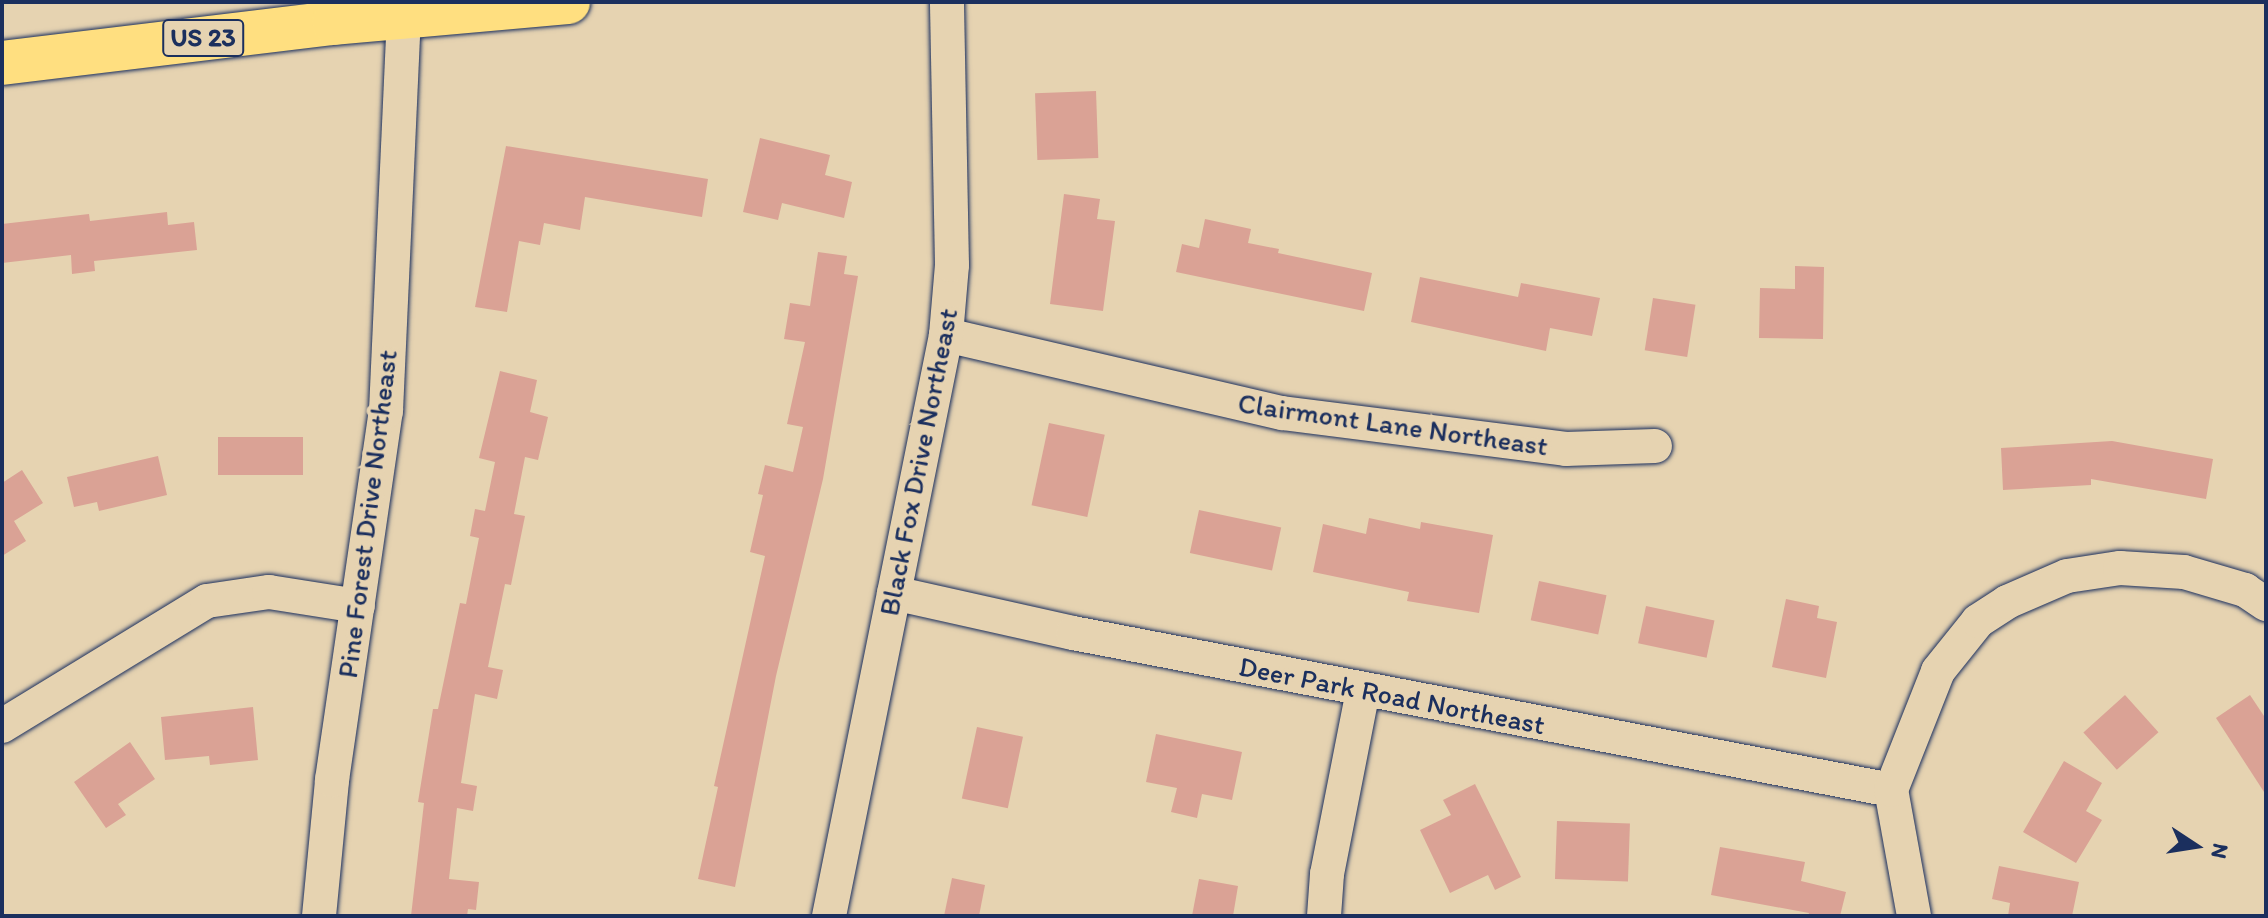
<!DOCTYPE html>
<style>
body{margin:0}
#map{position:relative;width:2268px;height:918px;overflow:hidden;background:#e6d3b1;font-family:Itim,sans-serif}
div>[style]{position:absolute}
.building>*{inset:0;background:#daa295;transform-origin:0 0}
.roads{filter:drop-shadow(0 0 2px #1b2f5e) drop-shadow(0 0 2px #1b2f5e)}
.minor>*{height:34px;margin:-17px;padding:0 17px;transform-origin:17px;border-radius:17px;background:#e6d3b1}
.major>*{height:44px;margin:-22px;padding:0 22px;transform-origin:22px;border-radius:22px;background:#ffdf80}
span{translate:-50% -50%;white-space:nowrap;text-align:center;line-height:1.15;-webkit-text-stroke:8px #e6d3b1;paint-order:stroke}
.shield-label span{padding:2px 6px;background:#e6d3b1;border:2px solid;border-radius:6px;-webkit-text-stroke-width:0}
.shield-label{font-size:26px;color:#1b2f5e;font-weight:700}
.street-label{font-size:28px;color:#1b2f5e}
.frame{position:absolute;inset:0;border:4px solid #1b2f5e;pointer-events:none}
.north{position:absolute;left:2156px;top:806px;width:80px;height:80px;-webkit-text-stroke:6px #e6d3b1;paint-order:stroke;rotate:102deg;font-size:22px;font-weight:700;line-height:32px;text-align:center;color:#1b2f5e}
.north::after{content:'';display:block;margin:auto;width:28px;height:36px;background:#1b2f5e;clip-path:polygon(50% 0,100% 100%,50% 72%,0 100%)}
</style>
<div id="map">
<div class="building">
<i style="left:1096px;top:91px;width:67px;height:61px;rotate:88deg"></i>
<i style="clip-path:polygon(760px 138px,830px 155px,825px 175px,852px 182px,844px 218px,782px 203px,778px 220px,743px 212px)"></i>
<i style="clip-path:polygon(506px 146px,708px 179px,702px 217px,585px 197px,580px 230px,544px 223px,540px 245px,519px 241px,507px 312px,475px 307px)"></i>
<i style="clip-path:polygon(1064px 194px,1100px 199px,1097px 219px,1115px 221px,1103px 311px,1050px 304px)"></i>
<i style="clip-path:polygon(167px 212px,168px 225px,194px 222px,197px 250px,94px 261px,95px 271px,72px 274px,71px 255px,2px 263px,2px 224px,89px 214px,90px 221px)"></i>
<i style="clip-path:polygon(1205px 219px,1251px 229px,1248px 243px,1279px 249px,1278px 253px,1372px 273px,1364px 311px,1176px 272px,1182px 244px,1199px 248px)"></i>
<i style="clip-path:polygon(818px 252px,847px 256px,844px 274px,858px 276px,823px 479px,776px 676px,735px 887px,698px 879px,718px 787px,714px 786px,765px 556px,750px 552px,763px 495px,758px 494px,765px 465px,793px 472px,803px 427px,787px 424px,805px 342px,784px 339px,790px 303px,810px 306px)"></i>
<i style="clip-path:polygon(1795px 266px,1824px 267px,1823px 339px,1759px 338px,1760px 288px,1795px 289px)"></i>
<i style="clip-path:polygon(1420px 277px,1518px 297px,1521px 283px,1600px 298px,1592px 336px,1550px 328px,1546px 351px,1411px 322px)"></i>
<i style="left:1653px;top:298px;width:43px;height:53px;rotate:9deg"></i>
<i style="clip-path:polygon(500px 371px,537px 380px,530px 412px,548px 417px,538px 460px,525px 457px,514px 514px,525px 516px,511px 585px,505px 584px,488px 667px,503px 670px,497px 699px,475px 694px,461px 783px,477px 786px,473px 811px,457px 808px,449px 879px,479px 882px,476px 910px,468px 909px,467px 916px,411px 916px,424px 803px,418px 802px,433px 709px,438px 709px,460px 603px,466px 604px,479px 538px,470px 536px,475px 509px,485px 511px,495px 462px,479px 458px)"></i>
<i style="left:1049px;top:423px;width:57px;height:84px;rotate:12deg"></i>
<i style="left:218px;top:437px;width:85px;height:38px"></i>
<i style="clip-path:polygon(2112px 441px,2213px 459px,2206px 499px,2091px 479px,2091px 485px,2003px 490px,2001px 448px)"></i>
<i style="clip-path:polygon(158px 456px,167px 495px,99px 511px,97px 502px,74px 507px,67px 477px)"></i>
<i style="clip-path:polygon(22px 470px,43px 503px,14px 521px,26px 541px,2px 556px,2px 483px)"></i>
<i style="left:1199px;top:510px;width:84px;height:44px;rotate:12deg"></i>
<i style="clip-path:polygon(1369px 518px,1420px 529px,1421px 522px,1493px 535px,1479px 613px,1407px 601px,1409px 592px,1313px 572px,1323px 524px,1366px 534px)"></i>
<i style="left:1539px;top:581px;width:69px;height:40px;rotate:12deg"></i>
<i style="clip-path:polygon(1786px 599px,1819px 606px,1817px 618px,1837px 622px,1826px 678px,1772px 667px)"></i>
<i style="left:1646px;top:606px;width:70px;height:38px;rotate:12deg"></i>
<i style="left:2125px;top:695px;width:50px;height:56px;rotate:48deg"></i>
<i style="clip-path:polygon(2250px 695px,2266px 719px,2266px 795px,2216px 718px)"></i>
<i style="clip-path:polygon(253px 707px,258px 760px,210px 765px,209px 756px,165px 760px,161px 717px)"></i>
<i style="left:977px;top:727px;width:47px;height:73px;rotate:12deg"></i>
<i style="clip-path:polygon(1156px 734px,1242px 752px,1232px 800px,1202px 794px,1197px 818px,1171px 812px,1177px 788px,1146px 782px)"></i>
<i style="clip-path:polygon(130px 742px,155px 779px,118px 804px,126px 815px,106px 828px,74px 782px)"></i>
<i style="clip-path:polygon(2064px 761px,2102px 783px,2086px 811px,2102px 820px,2076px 863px,2023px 832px)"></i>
<i style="clip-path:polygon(1475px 784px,1521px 877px,1495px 890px,1488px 875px,1450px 893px,1420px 830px,1451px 815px,1443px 800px)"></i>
<i style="left:1557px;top:821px;width:73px;height:58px;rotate:2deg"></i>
<i style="clip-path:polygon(1720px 847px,1805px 862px,1801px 881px,1846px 892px,1840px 916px,1808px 916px,1809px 913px,1711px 895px)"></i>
<i style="clip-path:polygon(1999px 866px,2079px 882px,2072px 916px,2008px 916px,2010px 903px,1992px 899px)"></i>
<i style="clip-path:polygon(952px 878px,985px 885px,979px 916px,944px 916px)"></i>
<i style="clip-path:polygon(1199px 879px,1238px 886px,1233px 916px,1192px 916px)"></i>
</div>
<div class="roads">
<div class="minor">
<i style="left:946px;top:335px;width:345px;rotate:13.1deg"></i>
<i style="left:1282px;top:413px;width:286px;rotate:7.2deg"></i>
<i style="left:1566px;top:449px;width:89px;rotate:-1.9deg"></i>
<i style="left:894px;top:593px;width:183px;rotate:12.6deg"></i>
<i style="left:1073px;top:633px;width:833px;rotate:10.86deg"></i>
<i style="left:2px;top:726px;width:240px;rotate:-31.4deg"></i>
<i style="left:207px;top:601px;width:63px;rotate:-8.3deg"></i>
<i style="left:269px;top:592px;width:90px;rotate:8.9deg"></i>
<i style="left:319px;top:916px;width:137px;rotate:-84.5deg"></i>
<i style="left:332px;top:780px;width:373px;rotate:-81.7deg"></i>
<i style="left:386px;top:411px;width:396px;rotate:-87.4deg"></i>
<i style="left:829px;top:916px;width:593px;rotate:-78.61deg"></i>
<i style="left:946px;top:335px;width:70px;rotate:-85.1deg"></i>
<i style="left:952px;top:265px;width:263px;rotate:-91.1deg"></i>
<i style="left:1324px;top:916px;width:42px;rotate:-85.9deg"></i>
<i style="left:1327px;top:874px;width:187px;rotate:-78.9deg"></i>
<i style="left:1914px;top:916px;width:128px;rotate:-100.3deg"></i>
<i style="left:1891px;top:790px;width:128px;rotate:-68.4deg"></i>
<i style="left:1938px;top:671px;width:64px;rotate:-51.3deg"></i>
<i style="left:1978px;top:621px;width:35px;rotate:-33deg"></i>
<i style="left:2007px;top:602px;width:65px;rotate:-23.4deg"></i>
<i style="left:2067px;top:576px;width:54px;rotate:-8.6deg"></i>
<i style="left:2120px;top:568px;width:64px;rotate:3.6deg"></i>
<i style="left:2184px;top:572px;width:64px;rotate:16.4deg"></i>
<i style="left:2245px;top:590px;width:25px;rotate:34deg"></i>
</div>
<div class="major">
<i style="left:2px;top:63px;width:334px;rotate:-6.9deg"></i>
<i style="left:334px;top:23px;width:235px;rotate:-5.1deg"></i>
</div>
</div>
<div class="shield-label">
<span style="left:203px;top:38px">US 23</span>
</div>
<div class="street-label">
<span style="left:1393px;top:424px;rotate:8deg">Clairmont Lane Northeast</span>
<span style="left:918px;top:462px;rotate:-79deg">Black Fox Drive Northeast</span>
<span style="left:367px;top:514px;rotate:-83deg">Pine Forest Drive Northeast</span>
<span style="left:1392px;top:695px;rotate:11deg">Deer Park Road Northeast</span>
</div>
<div class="frame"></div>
<div class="north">N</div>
</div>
